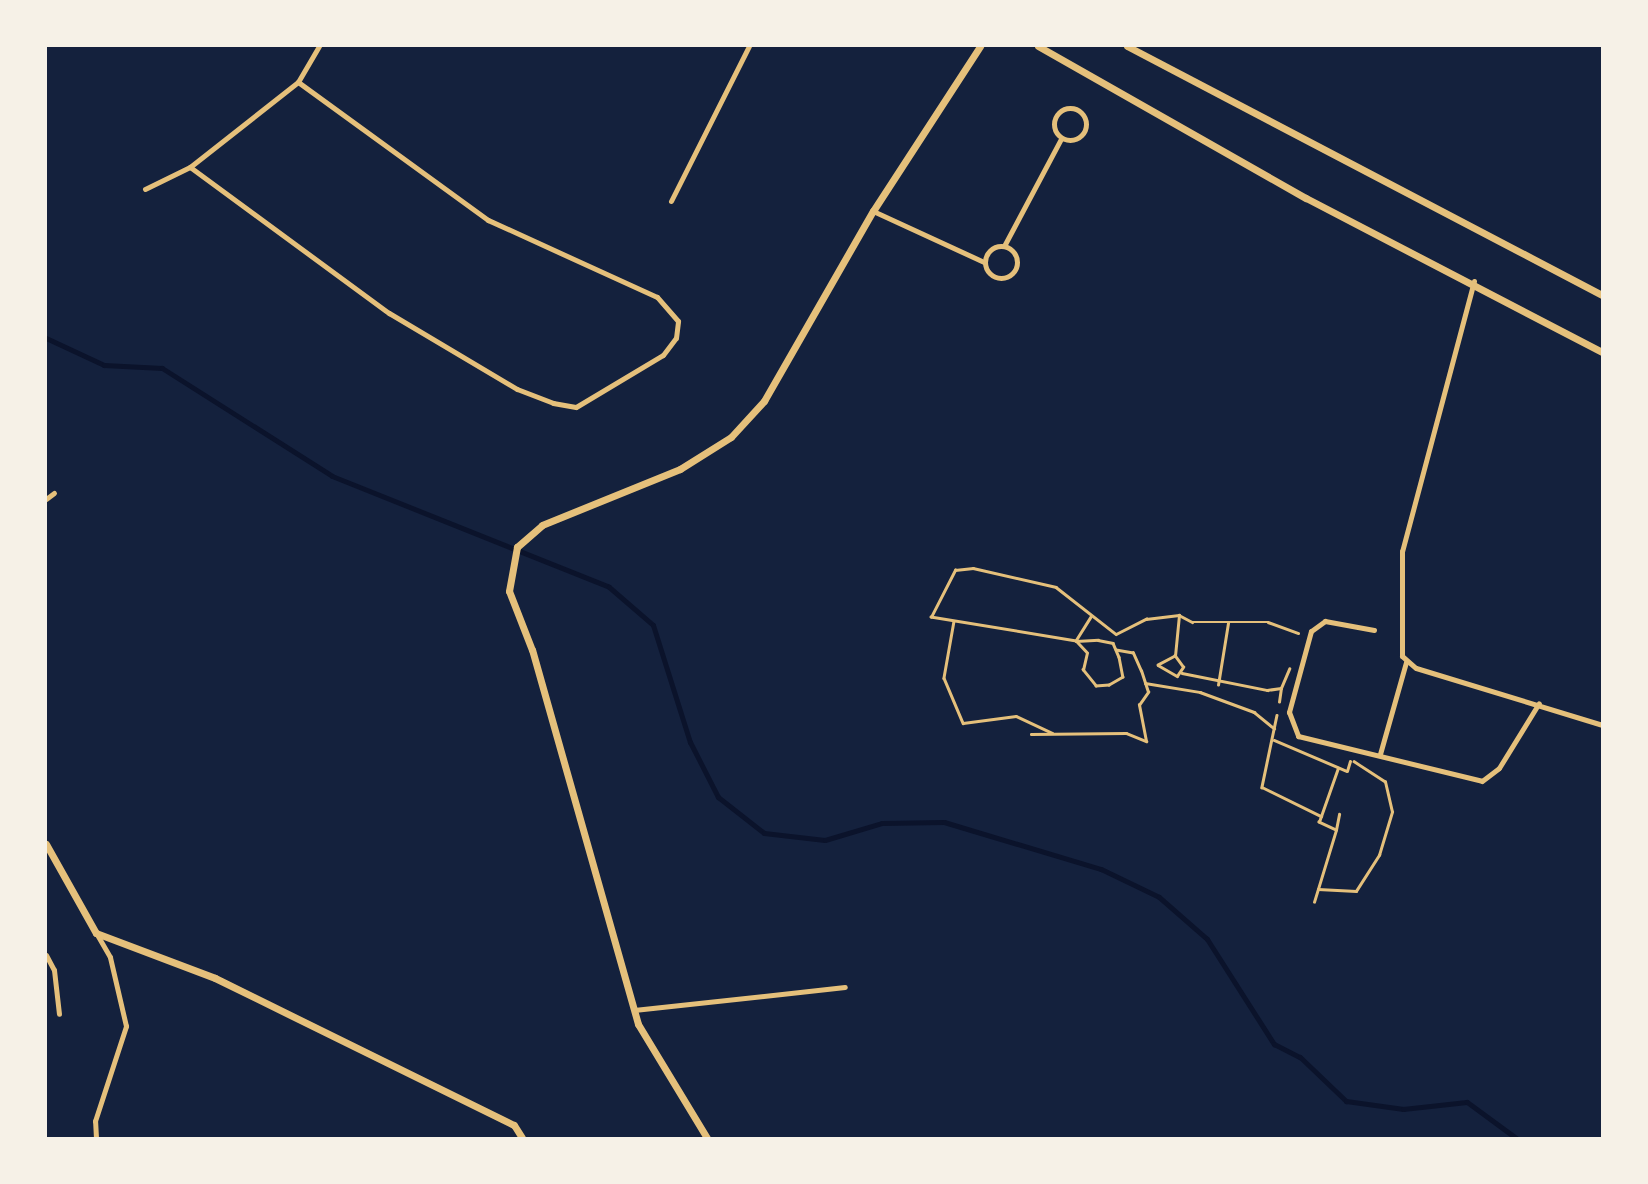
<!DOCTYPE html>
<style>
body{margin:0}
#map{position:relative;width:1648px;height:1184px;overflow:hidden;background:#14213d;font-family:Roboto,sans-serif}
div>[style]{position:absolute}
.stream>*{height:5px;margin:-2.5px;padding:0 2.5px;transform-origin:2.5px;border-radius:2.5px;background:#0b132b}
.path>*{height:2.5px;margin:-1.25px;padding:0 1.25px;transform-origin:1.25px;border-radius:1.25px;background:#e5c07b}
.service>*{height:5px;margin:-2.5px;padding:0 2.5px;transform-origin:2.5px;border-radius:2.5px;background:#e5c07b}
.service>.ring{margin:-2.5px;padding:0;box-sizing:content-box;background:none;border:5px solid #e5c07b;border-radius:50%}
.minor>*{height:7px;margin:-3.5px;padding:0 3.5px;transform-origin:3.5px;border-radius:3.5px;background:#e5c07b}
span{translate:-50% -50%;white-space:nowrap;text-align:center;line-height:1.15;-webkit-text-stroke:7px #f6f1e7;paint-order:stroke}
.frame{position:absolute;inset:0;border:47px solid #f6f1e7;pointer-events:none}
</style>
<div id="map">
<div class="stream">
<i style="left:46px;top:338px;width:64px;rotate:25deg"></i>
<i style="left:104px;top:365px;width:58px;rotate:3deg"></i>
<i style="left:162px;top:368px;width:201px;rotate:32.4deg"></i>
<i style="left:332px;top:476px;width:298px;rotate:21.8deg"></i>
<i style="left:609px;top:587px;width:58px;rotate:40.8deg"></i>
<i style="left:653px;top:625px;width:123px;rotate:72.5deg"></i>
<i style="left:690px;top:742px;width:62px;rotate:63deg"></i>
<i style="left:718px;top:797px;width:58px;rotate:38deg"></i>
<i style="left:764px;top:833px;width:61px;rotate:6.5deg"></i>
<i style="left:825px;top:840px;width:59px;rotate:-16.6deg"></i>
<i style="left:882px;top:823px;width:62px;rotate:-0.9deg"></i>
<i style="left:944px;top:822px;width:164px;rotate:16.7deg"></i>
<i style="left:1101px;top:869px;width:64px;rotate:25.8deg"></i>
<i style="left:1159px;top:897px;width:64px;rotate:41.2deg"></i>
<i style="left:1207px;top:939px;width:125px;rotate:57.5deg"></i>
<i style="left:1274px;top:1044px;width:29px;rotate:27deg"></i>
<i style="left:1300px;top:1057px;width:64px;rotate:43.7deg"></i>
<i style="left:1346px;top:1101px;width:58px;rotate:8deg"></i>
<i style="left:1403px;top:1109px;width:64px;rotate:-6.2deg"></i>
<i style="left:1467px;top:1102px;width:61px;rotate:36.3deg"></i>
</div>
<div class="path">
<i style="left:1091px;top:617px;width:28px;rotate:122deg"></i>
<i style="left:1076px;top:641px;width:147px;rotate:-170.6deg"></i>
<i style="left:931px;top:617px;width:53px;rotate:-62.9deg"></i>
<i style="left:955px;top:570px;width:18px;rotate:-6deg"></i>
<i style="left:973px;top:568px;width:85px;rotate:12.9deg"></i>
<i style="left:1056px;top:587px;width:76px;rotate:38.1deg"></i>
<i style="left:1116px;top:634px;width:34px;rotate:-27deg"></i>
<i style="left:1146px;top:619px;width:33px;rotate:-7deg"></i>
<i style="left:954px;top:621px;width:58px;rotate:100deg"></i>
<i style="left:944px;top:678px;width:49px;rotate:67.1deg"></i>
<i style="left:963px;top:723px;width:53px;rotate:-7.5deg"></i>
<i style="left:1016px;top:716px;width:40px;rotate:25deg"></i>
<i style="left:1098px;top:640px;width:15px;rotate:11deg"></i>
<i style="left:1113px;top:643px;width:15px;rotate:67deg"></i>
<i style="left:1119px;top:657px;width:20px;rotate:79deg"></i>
<i style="left:1123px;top:677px;width:16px;rotate:150deg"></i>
<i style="left:1109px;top:685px;width:13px;rotate:176deg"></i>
<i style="left:1096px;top:686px;width:21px;rotate:-129deg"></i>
<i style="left:1083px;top:670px;width:17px;rotate:-77deg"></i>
<i style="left:1087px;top:653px;width:16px;rotate:-133deg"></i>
<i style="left:1076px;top:641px;width:22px;rotate:-3deg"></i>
<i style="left:1175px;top:656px;width:19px;rotate:152deg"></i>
<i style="left:1158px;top:665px;width:22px;rotate:30deg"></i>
<i style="left:1177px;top:676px;width:11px;rotate:-56deg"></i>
<i style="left:1183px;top:667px;width:14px;rotate:-126deg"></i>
<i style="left:1175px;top:656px;width:41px;rotate:-84.4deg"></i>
<i style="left:1179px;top:615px;width:15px;rotate:28deg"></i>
<i style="left:1192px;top:622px;width:76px"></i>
<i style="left:1268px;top:622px;width:32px;rotate:20deg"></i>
<i style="left:1182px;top:673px;width:87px;rotate:11.3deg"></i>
<i style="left:1267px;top:690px;width:14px;rotate:-8deg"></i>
<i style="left:1281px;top:688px;width:21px;rotate:-67deg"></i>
<i style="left:1145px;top:683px;width:56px;rotate:9.3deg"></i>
<i style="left:1200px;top:692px;width:58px;rotate:20.3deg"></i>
<i style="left:1254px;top:712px;width:26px;rotate:39deg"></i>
<i style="left:1218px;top:685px;width:63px;rotate:-80.8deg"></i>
<i style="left:1279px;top:702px;width:14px;rotate:-82deg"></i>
<i style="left:1277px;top:715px;width:74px;rotate:101.8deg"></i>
<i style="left:1262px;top:787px;width:66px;rotate:26.2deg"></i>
<i style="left:1031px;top:734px;width:95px;rotate:-0.6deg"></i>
<i style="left:1126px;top:733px;width:22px;rotate:22deg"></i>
<i style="left:1146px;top:741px;width:37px;rotate:-101deg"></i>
<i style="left:1139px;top:705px;width:16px;rotate:-55deg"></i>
<i style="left:1148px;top:692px;width:22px;rotate:-108deg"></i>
<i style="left:1141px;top:671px;width:20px;rotate:-114deg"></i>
<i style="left:1133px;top:653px;width:17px;rotate:-170deg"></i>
<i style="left:1274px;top:740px;width:79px;rotate:23deg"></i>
<i style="left:1347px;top:771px;width:10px;rotate:-73deg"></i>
<i style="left:1336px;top:830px;width:16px;rotate:-79deg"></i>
<i style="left:1318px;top:889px;width:38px;rotate:3deg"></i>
<i style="left:1356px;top:891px;width:43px;rotate:-57.4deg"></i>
<i style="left:1379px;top:855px;width:45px;rotate:-73.2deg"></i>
<i style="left:1392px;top:812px;width:31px;rotate:-103deg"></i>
<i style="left:1385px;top:782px;width:37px;rotate:-147deg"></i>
<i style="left:1314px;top:902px;width:75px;rotate:-73deg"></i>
<i style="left:1336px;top:830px;width:19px;rotate:-155deg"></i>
<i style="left:1319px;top:822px;width:57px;rotate:-70.6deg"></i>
</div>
<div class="service">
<i class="ring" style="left:1054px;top:108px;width:27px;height:27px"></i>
<i style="left:190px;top:167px;width:247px;rotate:36.3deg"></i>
<i style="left:389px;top:313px;width:149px;rotate:30.7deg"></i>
<i style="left:517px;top:389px;width:39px;rotate:21deg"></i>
<i style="left:553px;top:403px;width:23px;rotate:10deg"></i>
<i style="left:576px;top:407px;width:101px;rotate:-30.9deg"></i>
<i style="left:663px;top:355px;width:21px;rotate:-53deg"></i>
<i style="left:676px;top:338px;width:17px;rotate:-83deg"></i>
<i style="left:678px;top:321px;width:32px;rotate:-131deg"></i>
<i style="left:657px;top:297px;width:186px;rotate:-155.5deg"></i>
<i style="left:488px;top:220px;width:235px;rotate:-144deg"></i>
<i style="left:145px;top:189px;width:50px;rotate:-26.1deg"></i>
<i style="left:190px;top:167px;width:137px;rotate:-38.2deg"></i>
<i style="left:298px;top:82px;width:42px;rotate:-59.7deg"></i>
<i style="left:671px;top:201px;width:174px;rotate:-63.3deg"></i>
<i style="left:873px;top:211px;width:122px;rotate:24.7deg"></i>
<i class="ring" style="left:985px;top:246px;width:27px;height:27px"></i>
<i style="left:1004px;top:246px;width:121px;rotate:-62deg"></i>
<i style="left:1474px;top:281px;width:279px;rotate:104.9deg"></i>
<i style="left:1402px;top:551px;width:105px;rotate:90deg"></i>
<i style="left:1402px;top:656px;width:18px;rotate:41deg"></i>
<i style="left:1416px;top:668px;width:195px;rotate:17deg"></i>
<i style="left:46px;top:499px;width:10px;rotate:-37deg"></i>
<i style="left:1374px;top:630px;width:50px;rotate:-169.6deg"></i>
<i style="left:1325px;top:621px;width:17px;rotate:144deg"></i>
<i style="left:1311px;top:631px;width:84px;rotate:105.2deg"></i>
<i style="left:1289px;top:712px;width:26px;rotate:69deg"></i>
<i style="left:1298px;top:736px;width:189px;rotate:13.7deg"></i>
<i style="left:1482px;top:781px;width:21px;rotate:-37deg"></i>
<i style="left:1499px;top:768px;width:76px;rotate:-58.4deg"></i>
<i style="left:1380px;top:754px;width:96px;rotate:-74.2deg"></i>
<i style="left:46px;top:955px;width:17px;rotate:62deg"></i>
<i style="left:54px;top:970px;width:44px;rotate:83.5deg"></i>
<i style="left:634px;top:1010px;width:212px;rotate:-6.2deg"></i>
<i style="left:96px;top:1138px;width:17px;rotate:-93deg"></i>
<i style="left:95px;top:1121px;width:100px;rotate:-71.9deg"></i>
<i style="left:126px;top:1026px;width:71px;rotate:-103.1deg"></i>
<i style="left:110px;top:957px;width:28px;rotate:-120deg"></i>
</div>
<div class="minor">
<i style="left:1038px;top:46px;width:308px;rotate:29.6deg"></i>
<i style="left:1306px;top:198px;width:334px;rotate:27.5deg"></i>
<i style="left:1127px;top:46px;width:536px;rotate:27.66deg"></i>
<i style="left:46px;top:844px;width:102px;rotate:60.7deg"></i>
<i style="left:96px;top:933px;width:127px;rotate:20.7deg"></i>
<i style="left:215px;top:978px;width:333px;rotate:26.2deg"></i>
<i style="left:514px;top:1125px;width:15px;rotate:58deg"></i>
<i style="left:707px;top:1138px;width:133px;rotate:-121.2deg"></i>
<i style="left:638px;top:1024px;width:389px;rotate:-105.8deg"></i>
<i style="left:532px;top:650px;width:63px;rotate:-111.3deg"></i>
<i style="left:509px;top:591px;width:45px;rotate:-79.7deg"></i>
<i style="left:517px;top:547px;width:33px;rotate:-41deg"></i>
<i style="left:542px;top:525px;width:149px;rotate:-22.1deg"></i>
<i style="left:680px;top:469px;width:60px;rotate:-32.1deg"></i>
<i style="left:731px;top:437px;width:49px;rotate:-47.5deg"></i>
<i style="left:764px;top:401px;width:219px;rotate:-60.2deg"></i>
<i style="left:873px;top:211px;width:197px;rotate:-57deg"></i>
</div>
<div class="frame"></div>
</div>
